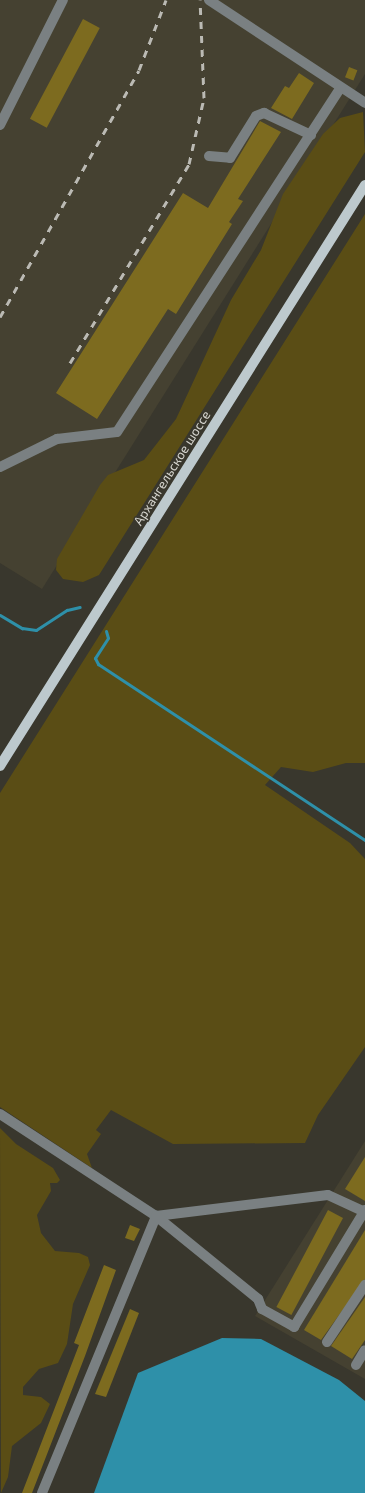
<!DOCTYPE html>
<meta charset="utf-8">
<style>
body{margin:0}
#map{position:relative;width:365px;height:1493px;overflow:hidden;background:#39372d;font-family:"Exo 2",sans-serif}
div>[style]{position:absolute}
.built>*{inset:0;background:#454131}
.green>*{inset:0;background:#5a4d15}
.water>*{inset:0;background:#2e90a9}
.stream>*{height:3px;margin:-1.5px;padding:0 1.5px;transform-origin:1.5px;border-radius:1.5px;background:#2e90a9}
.building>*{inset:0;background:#7d6b1f;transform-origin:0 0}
.minor>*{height:10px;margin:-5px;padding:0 5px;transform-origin:5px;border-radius:5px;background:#7a8082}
.major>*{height:10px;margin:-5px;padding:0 5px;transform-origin:5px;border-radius:5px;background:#bdc9cd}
.rail>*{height:3px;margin-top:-1.5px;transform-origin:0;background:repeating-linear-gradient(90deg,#bbbab4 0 7px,transparent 0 14px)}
span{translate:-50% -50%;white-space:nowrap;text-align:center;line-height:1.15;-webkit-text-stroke:3px #39372d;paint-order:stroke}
.street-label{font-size:13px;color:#d6d5cf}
</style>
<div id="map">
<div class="built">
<i style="clip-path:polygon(0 0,365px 0,365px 74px,42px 589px,0 563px)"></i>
<i style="clip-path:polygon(365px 1141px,365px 1379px,255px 1316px)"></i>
</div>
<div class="green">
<i style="clip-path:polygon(363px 112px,365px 152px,99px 575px,83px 582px,63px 579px,56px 570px,57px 559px,100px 485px,108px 475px,144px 460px,176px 419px,231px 300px,261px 250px,283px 194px,323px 134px,340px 118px)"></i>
<i style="clip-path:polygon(365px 214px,365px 763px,346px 763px,313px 772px,281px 767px,265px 785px,350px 843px,365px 859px,365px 1047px,318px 1115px,305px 1143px,173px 1144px,111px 1110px,96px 1130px,101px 1134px,87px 1154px,92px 1168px,0 1107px,0 793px)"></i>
<i style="clip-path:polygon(0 1128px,16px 1144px,53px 1168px,60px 1180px,57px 1183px,50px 1183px,51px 1191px,37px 1215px,41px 1233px,55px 1251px,79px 1253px,88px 1257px,90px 1265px,73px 1304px,67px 1344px,58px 1363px,39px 1369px,23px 1387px,23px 1395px,41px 1397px,50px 1404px,41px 1423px,12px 1446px,8px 1477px,1px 1493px)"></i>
</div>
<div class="water">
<i style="clip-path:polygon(222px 1338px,261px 1339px,339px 1380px,365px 1401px,365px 1493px,94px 1493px,138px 1373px)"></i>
</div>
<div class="stream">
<i style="left:0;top:615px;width:26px;rotate:31deg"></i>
<i style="left:22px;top:628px;width:14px;rotate:8deg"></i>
<i style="left:36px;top:630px;width:37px;rotate:-33deg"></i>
<i style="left:67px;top:610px;width:13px;rotate:-13deg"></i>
<i style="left:106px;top:631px;width:7px;rotate:74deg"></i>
<i style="left:108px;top:638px;width:24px;rotate:123deg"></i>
<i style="left:95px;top:658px;width:7px;rotate:63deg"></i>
<i style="left:98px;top:664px;width:320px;rotate:33.4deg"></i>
</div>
<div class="building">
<i style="left:83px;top:19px;width:19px;height:113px;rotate:28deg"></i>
<i style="left:349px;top:67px;width:9px;height:11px;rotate:21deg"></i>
<i style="clip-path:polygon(299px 73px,314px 83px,292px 119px,271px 108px,285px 86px,289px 88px)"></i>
<i style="clip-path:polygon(260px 121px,281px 132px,238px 199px,243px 201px,229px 222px,232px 224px,176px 314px,168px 309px,97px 419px,56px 393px,183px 193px,208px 208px)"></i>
<i style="clip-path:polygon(365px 1157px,365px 1201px,345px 1189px)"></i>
<i style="left:328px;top:1210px;width:17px;height:110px;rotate:28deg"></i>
<i style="clip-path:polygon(130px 1225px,140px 1229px,134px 1241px,125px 1238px)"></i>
<i style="clip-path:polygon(365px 1230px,365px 1279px,321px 1340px,304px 1330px)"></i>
<i style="clip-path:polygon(104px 1265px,116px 1270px,85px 1356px,32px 1493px,22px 1493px,79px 1345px,74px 1343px)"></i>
<i style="clip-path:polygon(365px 1297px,365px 1340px,352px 1359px,331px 1346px)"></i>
<i style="clip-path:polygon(130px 1309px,139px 1313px,106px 1397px,95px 1394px)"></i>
</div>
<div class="minor">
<i style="left:209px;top:0;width:187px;rotate:33.4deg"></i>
<i style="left:0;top:125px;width:140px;rotate:-63.3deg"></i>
<i style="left:209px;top:156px;width:21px;rotate:5deg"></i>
<i style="left:230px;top:158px;width:49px;rotate:-58.2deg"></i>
<i style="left:256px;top:116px;width:9px;rotate:-21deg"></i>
<i style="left:264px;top:113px;width:52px;rotate:25.1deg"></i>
<i style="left:0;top:467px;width:64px;rotate:-26.2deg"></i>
<i style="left:57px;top:439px;width:60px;rotate:-6.7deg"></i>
<i style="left:117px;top:432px;width:410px;rotate:-57deg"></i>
<i style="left:0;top:1114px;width:186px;rotate:33.2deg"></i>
<i style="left:156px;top:1216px;width:173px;rotate:-7deg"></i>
<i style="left:328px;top:1195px;width:41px;rotate:24.7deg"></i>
<i style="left:327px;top:1342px;width:69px;rotate:-56.3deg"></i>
<i style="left:356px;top:1365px;width:17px;rotate:-59deg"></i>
<i style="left:42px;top:1493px;width:300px;rotate:-67.6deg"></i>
<i style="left:156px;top:1216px;width:132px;rotate:39.1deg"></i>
<i style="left:258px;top:1299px;width:11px;rotate:68deg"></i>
<i style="left:262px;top:1309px;width:37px;rotate:29deg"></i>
<i style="left:294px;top:1327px;width:137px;rotate:-58.7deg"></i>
</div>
<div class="major">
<i style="left:0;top:766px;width:686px;rotate:-57.86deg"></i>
</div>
<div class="rail">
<i style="left:0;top:317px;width:283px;rotate:-60.6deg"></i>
<i style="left:139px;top:70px;width:75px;rotate:-68.9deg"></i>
<i style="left:70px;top:363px;width:232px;rotate:-59.1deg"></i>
<i style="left:189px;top:164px;width:68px;rotate:-77.2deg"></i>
<i style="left:204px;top:98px;width:98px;rotate:-92.3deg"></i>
</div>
<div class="street-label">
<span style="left:172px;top:468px;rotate:-58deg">Архангельское шоссе</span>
</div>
</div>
